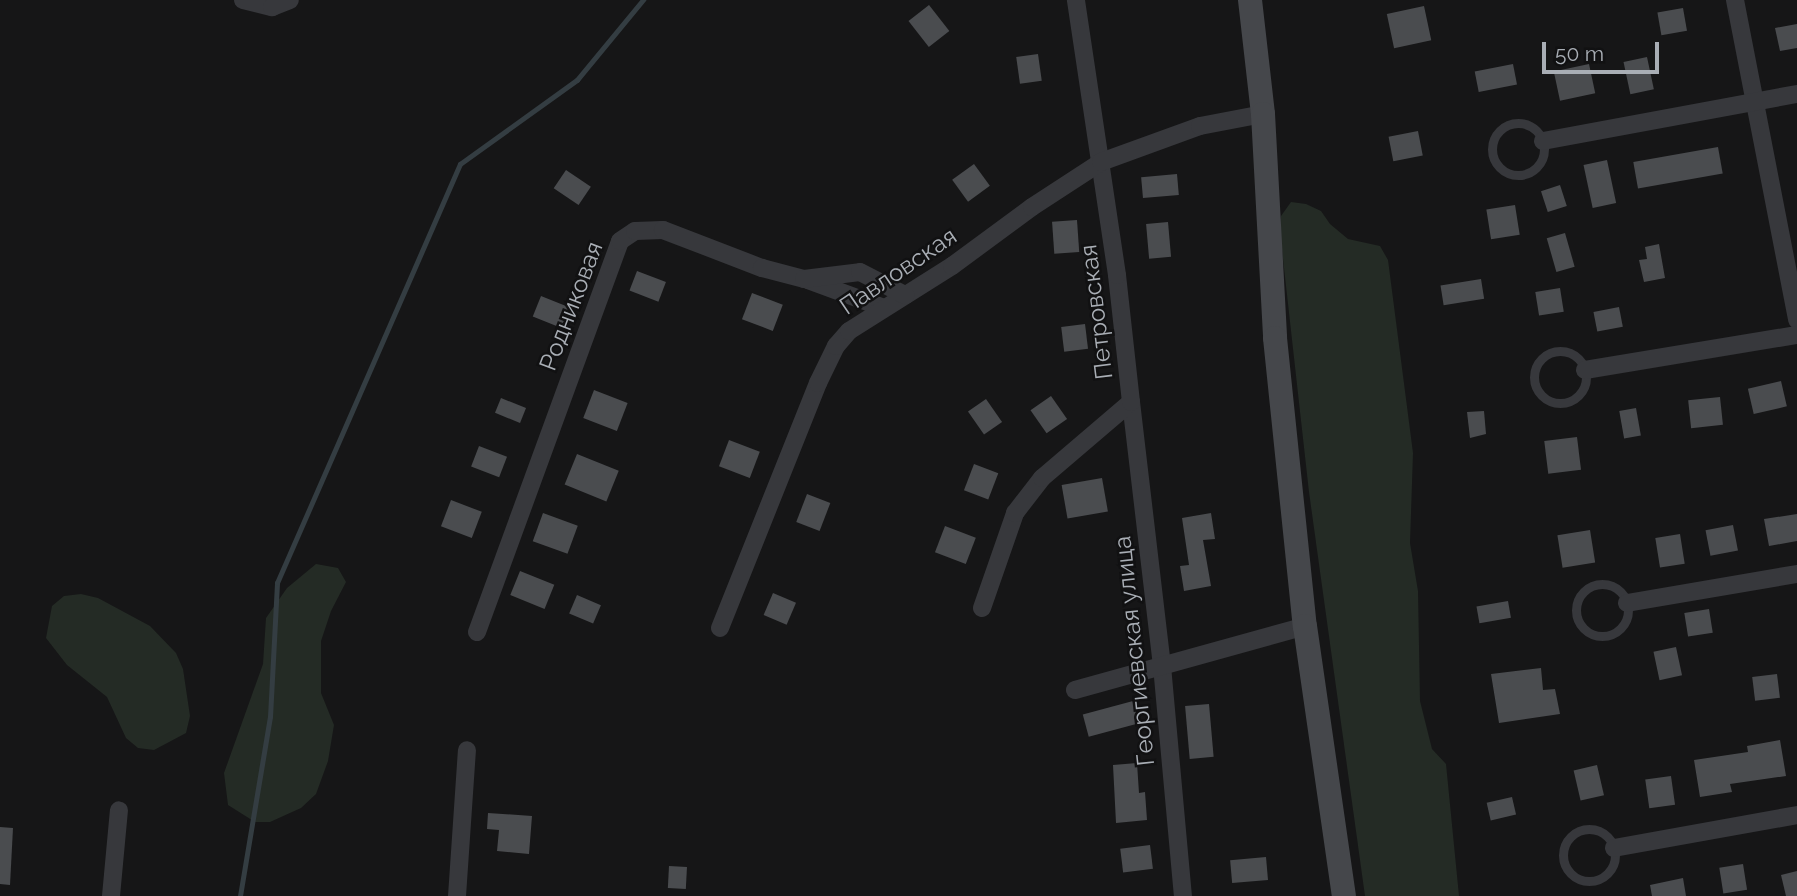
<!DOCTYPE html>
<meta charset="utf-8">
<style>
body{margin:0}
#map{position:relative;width:1797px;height:896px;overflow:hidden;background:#161617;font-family:Raleway,sans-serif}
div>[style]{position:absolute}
.green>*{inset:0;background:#242b25}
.stream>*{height:4.5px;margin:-2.25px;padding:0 2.25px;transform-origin:2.25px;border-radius:2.25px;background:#343d42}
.building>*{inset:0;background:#4a4c4f;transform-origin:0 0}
.lane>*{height:9px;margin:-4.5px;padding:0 4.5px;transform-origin:4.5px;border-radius:4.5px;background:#37383c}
.lane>.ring{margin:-4.5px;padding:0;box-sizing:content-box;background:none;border:9px solid #37383c;border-radius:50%}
.street>*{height:18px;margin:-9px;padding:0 9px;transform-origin:9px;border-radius:9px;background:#37383c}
.secondary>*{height:24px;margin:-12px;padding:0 12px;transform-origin:12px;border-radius:12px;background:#45474b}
span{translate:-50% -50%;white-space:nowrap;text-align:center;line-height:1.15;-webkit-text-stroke:5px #111112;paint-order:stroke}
.street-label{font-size:24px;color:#a9aeb5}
.scale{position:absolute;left:1542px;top:42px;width:117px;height:32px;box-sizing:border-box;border:4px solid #a9aeb5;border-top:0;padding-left:9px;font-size:21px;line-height:24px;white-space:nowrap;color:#a9aeb5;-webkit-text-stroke:5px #111112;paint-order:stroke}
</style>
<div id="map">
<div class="green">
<i style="clip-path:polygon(1291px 202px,1306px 204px,1321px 211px,1330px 224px,1348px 239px,1380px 246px,1388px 260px,1413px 453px,1410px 543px,1418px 591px,1420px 701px,1432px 749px,1446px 764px,1459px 896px,1365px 896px,1309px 492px,1280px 232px,1281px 216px)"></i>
<i style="clip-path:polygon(316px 564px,338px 568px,346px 582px,331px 611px,321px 641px,321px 693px,334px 725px,328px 761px,316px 794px,301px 808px,270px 822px,255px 822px,228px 805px,224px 773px,263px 664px,266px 618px,287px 588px)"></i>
<i style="clip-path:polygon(81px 594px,98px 598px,150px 626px,176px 653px,183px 669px,190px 716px,186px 733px,154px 750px,138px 748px,126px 738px,107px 697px,67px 665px,46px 638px,52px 606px,64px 596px)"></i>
</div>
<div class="stream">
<i style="left:240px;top:896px;width:181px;rotate:-80.5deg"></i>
<i style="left:270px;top:717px;width:134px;rotate:-87deg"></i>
<i style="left:277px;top:583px;width:457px;rotate:-66.4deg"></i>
<i style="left:460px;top:164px;width:144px;rotate:-35.7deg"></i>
<i style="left:577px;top:80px;width:104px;rotate:-50.5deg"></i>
</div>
<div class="building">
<i style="left:929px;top:5px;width:33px;height:26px;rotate:52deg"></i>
<i style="left:1424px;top:6px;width:35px;height:38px;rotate:78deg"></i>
<i style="left:1683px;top:8px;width:23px;height:26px;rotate:80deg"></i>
<i style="clip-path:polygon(1797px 24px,1797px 48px,1780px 51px,1775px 28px)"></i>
<i style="left:1038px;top:54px;width:27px;height:22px;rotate:82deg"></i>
<i style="left:1647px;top:57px;width:33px;height:24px;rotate:78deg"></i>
<i style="left:1513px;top:64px;width:21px;height:39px;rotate:79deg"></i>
<i style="left:1589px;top:64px;width:30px;height:36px;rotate:78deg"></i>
<i style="left:1418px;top:131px;width:25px;height:30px;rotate:79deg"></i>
<i style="left:1718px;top:147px;width:27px;height:86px;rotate:80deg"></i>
<i style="left:1607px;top:160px;width:44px;height:24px;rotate:78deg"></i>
<i style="left:974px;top:164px;width:27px;height:27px;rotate:54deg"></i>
<i style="left:566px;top:170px;width:30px;height:22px;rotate:34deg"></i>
<i style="left:1177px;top:174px;width:21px;height:36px;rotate:85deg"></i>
<i style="left:1560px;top:185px;width:22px;height:20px;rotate:72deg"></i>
<i style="left:1515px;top:205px;width:30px;height:29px;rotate:81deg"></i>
<i style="left:1077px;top:220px;width:32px;height:25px;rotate:86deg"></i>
<i style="left:1168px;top:222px;width:35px;height:22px;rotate:85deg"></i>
<i style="left:1565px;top:233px;width:35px;height:19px;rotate:74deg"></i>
<i style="clip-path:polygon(1659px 244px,1665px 278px,1644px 282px,1639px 260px,1647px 259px,1645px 247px)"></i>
<i style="left:637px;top:271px;width:31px;height:21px;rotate:21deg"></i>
<i style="left:1481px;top:279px;width:20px;height:41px;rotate:81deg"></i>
<i style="left:1560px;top:288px;width:24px;height:25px;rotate:81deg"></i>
<i style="left:752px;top:293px;width:33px;height:28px;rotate:21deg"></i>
<i style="left:541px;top:296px;width:31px;height:22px;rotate:22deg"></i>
<i style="left:1619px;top:307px;width:20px;height:26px;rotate:79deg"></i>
<i style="left:1085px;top:324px;width:25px;height:24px;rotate:83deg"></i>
<i style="left:1781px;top:381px;width:26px;height:34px;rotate:77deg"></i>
<i style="left:594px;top:390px;width:36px;height:30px;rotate:21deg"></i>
<i style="left:1051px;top:396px;width:28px;height:25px;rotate:55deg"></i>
<i style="left:1720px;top:397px;width:28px;height:32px;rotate:84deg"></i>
<i style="left:501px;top:398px;width:27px;height:16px;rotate:22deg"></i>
<i style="left:986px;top:399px;width:28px;height:22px;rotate:55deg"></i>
<i style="left:1636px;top:408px;width:28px;height:17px;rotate:80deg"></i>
<i style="clip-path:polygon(1484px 411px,1486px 434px,1470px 438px,1467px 412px)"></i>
<i style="left:1577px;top:437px;width:33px;height:33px;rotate:83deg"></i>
<i style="left:729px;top:440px;width:33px;height:28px;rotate:21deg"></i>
<i style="left:479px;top:446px;width:30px;height:22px;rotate:21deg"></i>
<i style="left:577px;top:454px;width:45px;height:33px;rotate:22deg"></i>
<i style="left:974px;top:464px;width:26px;height:28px;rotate:21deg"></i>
<i style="left:1102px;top:478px;width:34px;height:41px;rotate:80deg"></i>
<i style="left:807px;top:494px;width:25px;height:30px;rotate:21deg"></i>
<i style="left:451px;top:500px;width:33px;height:28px;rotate:21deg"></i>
<i style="left:543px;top:513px;width:37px;height:30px;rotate:20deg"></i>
<i style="clip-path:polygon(1211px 513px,1215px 539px,1203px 540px,1211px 586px,1184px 591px,1180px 566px,1189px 565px,1182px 518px)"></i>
<i style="clip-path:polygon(1797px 514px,1797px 541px,1769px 546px,1764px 519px)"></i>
<i style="left:1733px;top:525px;width:26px;height:28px;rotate:79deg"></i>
<i style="left:945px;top:526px;width:33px;height:28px;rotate:21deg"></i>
<i style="left:1590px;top:530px;width:33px;height:33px;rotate:81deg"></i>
<i style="left:1680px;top:534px;width:30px;height:25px;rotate:81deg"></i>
<i style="left:520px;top:571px;width:37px;height:26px;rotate:22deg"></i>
<i style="left:773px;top:593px;width:25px;height:24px;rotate:23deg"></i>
<i style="left:577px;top:595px;width:26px;height:20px;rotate:23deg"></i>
<i style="left:1508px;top:601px;width:17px;height:32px;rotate:80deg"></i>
<i style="left:1709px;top:609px;width:24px;height:25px;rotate:81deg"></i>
<i style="left:1676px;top:647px;width:29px;height:23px;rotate:78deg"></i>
<i style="clip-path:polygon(1541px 668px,1543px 690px,1555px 689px,1560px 714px,1499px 723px,1491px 674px)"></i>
<i style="left:1777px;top:674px;width:24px;height:25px;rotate:83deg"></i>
<i style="left:1133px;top:701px;width:23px;height:52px;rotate:75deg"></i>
<i style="left:1209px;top:704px;width:53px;height:24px;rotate:85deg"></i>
<i style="clip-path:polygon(1780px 740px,1786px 776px,1730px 784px,1732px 792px,1700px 797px,1694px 760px,1748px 752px,1747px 746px)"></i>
<i style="clip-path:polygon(1137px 763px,1139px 793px,1145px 792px,1147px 820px,1116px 823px,1113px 765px)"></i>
<i style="left:1597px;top:765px;width:31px;height:24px;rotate:77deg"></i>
<i style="left:1671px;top:776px;width:29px;height:26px;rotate:82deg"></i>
<i style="left:1512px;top:797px;width:18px;height:26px;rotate:77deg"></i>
<i style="clip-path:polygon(488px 813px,532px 816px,529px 854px,497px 851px,499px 830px,487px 829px)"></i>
<i style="clip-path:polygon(0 827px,13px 828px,10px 885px,0 884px)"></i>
<i style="left:1150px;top:845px;width:24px;height:30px;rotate:83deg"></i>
<i style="left:1266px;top:857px;width:23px;height:36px;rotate:85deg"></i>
<i style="left:1743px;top:864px;width:26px;height:24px;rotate:81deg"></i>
<i style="left:669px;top:866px;width:18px;height:22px;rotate:3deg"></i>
<i style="clip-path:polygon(1797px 871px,1797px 896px,1786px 896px,1781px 875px)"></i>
<i style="clip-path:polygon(1683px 878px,1686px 896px,1652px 896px,1650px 885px)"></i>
</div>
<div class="lane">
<i class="ring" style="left:1492px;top:123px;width:43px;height:43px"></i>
<i class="ring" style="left:1534px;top:351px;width:43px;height:43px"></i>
<i class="ring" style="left:1576px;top:584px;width:43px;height:43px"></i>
<i class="ring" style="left:1563px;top:829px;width:43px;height:43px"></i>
</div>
<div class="street">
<i style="left:243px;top:0;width:30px;rotate:14deg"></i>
<i style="left:272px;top:7px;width:19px;rotate:-21deg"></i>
<i style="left:1735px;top:0;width:326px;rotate:79deg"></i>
<i style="left:1543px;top:141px;width:258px;rotate:-10.5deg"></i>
<i style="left:808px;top:280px;width:81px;rotate:20.2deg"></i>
<i style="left:1585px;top:370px;width:215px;rotate:-9.4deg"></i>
<i style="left:1131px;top:402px;width:266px;rotate:83.3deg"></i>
<i style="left:1162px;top:666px;width:231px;rotate:84.8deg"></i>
<i style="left:1627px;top:603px;width:172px;rotate:-9.7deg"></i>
<i style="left:982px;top:608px;width:101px;rotate:-70.8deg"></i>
<i style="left:1015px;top:513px;width:44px;rotate:-52.4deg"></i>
<i style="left:1042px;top:478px;width:117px;rotate:-40.5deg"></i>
<i style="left:1131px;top:402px;width:128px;rotate:-96.3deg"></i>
<i style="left:1117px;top:275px;width:278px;rotate:-98.5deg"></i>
<i style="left:720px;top:628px;width:264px;rotate:-68.2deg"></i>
<i style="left:818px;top:383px;width:41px;rotate:-64.1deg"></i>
<i style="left:836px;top:346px;width:20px;rotate:-49deg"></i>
<i style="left:849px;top:331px;width:122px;rotate:-32.3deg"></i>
<i style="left:952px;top:266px;width:99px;rotate:-36.4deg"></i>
<i style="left:1032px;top:207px;width:82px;rotate:-33.1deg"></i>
<i style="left:1101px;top:162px;width:105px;rotate:-20deg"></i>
<i style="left:1200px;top:126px;width:64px;rotate:-10.8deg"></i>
<i style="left:477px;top:632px;width:416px;rotate:-69.9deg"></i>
<i style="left:620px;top:241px;width:18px;rotate:-34deg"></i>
<i style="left:635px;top:231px;width:28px;rotate:-2deg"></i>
<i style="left:663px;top:230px;width:106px;rotate:21deg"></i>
<i style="left:762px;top:268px;width:43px;rotate:14.7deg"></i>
<i style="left:804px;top:279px;width:56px;rotate:-7.1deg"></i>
<i style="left:860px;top:272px;width:51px;rotate:27.1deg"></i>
<i style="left:1075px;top:690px;width:239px;rotate:-15.5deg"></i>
<i style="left:1614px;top:848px;width:186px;rotate:-10.2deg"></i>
<i style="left:111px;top:896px;width:86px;rotate:-84.7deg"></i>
<i style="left:457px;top:896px;width:146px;rotate:-86.1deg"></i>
</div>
<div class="secondary">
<i style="left:1250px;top:0;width:115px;rotate:83.5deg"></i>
<i style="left:1263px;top:114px;width:224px;rotate:86.9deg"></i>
<i style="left:1275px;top:338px;width:290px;rotate:84.1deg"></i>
<i style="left:1305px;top:626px;width:273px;rotate:81.8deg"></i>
</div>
<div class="street-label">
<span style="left:898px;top:271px;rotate:-34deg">Павловская</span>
<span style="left:571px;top:306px;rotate:-69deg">Родниковая</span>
<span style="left:1096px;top:312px;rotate:-97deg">Петровская</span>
<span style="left:1134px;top:651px;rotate:-96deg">Георгиевская улица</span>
</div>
<div class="scale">50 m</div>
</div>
